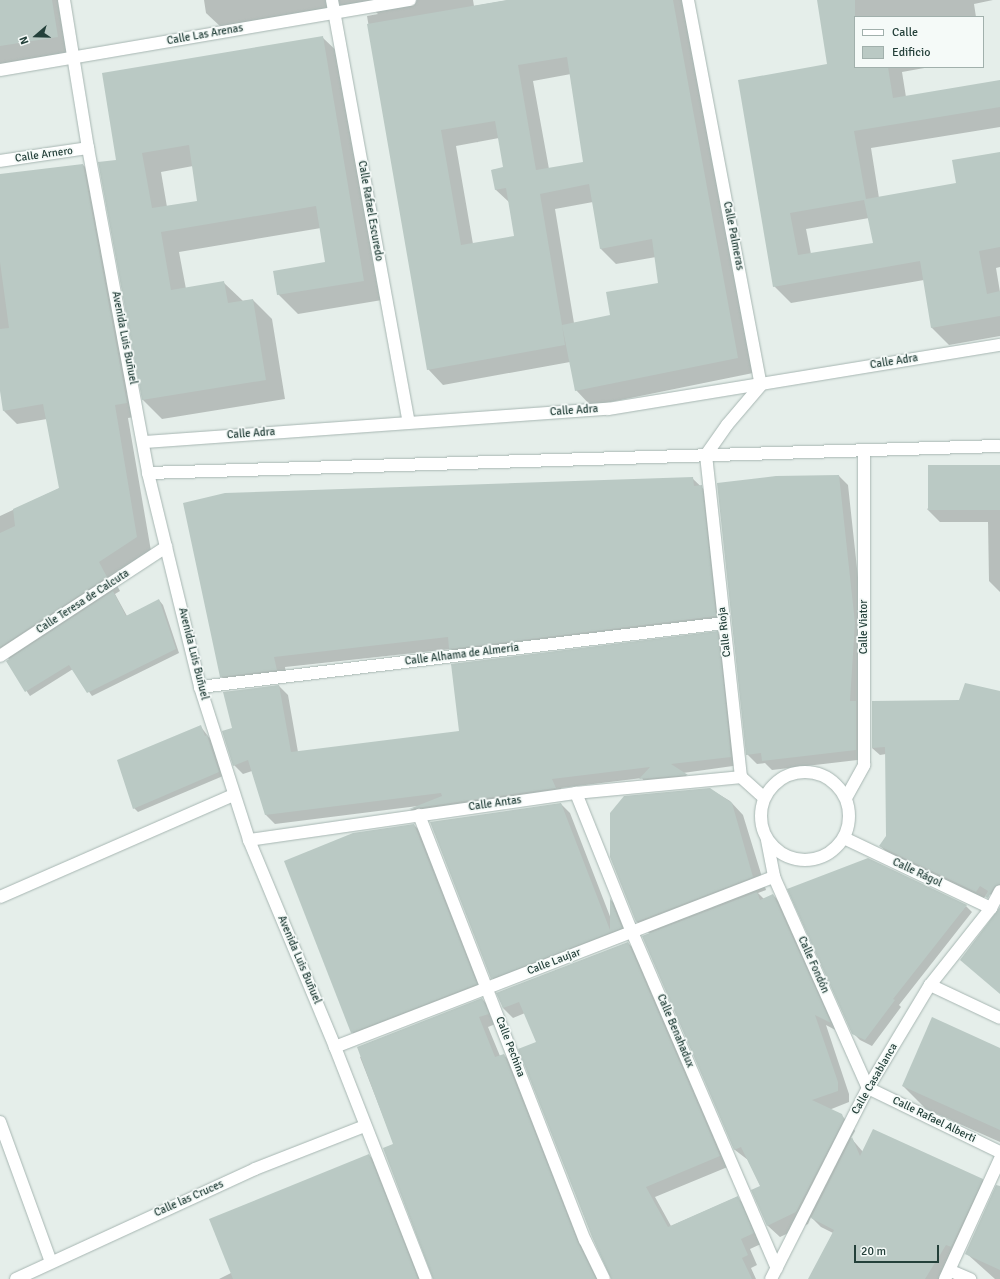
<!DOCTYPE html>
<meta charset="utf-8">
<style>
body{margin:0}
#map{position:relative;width:1000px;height:1279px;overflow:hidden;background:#e5eeea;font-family:Signika,sans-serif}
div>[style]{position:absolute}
.shadow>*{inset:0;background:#0003}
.building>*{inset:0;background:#bac9c4;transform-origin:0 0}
.roads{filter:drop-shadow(0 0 1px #a7b6b2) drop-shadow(0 0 1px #a7b6b2)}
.minor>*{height:12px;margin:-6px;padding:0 6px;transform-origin:6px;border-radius:6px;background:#fff}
.minor>.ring{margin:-6px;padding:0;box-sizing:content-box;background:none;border:12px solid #fff;border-radius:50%}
span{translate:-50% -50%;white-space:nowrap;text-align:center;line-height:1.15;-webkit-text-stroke:3.5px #f5faf8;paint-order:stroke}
.street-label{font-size:11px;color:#24403a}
.legend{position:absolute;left:854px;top:16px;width:130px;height:52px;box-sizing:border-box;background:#f5faf8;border:1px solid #a1b0ac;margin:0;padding:5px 7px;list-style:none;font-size:12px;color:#24403a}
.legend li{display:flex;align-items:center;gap:8px;height:20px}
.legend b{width:20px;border:1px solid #a1b0ac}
.north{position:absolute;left:16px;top:16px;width:40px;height:40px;-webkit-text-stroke:3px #f5faf8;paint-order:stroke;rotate:250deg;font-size:11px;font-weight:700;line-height:16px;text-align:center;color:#24403a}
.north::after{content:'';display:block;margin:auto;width:14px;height:18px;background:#24403a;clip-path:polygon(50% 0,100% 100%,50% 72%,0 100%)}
.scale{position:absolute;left:854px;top:1245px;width:85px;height:18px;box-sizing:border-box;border:2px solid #24403a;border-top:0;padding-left:5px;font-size:12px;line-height:14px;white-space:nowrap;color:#24403a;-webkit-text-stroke:3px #f5faf8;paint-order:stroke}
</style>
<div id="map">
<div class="shadow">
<i style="clip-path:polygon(0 0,65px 0,73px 52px,0 65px)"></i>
<i style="clip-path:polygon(evenodd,204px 0,473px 0,474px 6px,509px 0,685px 0,753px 373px,591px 406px,576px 390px,570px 362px,443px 385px,428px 369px,367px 16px,378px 14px,367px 3px,222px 28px,206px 13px,204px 0,571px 74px,585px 163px,549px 169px,533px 81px,571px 74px,204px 0,499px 138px,504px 168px,492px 170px,496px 190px,510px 203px,515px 237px,473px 244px,456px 146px,499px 138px,204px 0,593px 202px,601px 249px,616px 264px,656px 257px,659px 283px,611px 316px,574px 323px,555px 209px,593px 202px)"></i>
<i style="clip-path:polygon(evenodd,818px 0,993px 0,974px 4px,976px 17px,855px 17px,855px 67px,930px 67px,902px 72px,906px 97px,1000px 81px,1000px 127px,871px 148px,879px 198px,957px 184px,1000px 153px,1000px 267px,996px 268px,1000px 292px,1000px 336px,949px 345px,932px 328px,924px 280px,791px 303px,774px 286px,740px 81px,829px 65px,818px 0,869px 218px,874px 244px,811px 254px,806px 229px,869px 218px)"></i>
<i style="clip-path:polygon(evenodd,322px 37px,342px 56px,382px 300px,298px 314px,278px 294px,326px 263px,321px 228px,179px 252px,186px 289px,223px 282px,243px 301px,253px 300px,272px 319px,285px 399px,162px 419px,143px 400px,117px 161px,322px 37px,193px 166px,198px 202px,167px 207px,161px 172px,193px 166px)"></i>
<i style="clip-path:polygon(83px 165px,97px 178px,140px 416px,128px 418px,151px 551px,112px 576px,120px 591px,115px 594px,127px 616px,159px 600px,163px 605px,179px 653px,92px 696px,73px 669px,30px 696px,7px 662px,10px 660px,0 650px,0 516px,60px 488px,47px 419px,17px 424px,4px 411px,0 384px,0 175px)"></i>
<i style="clip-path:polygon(1000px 465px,1000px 592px,989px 581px,988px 522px,940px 522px,927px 509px)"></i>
<i style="clip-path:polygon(839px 476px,848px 485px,864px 633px,866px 759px,772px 770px,765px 763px,757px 764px,747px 754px)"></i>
<i style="clip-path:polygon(692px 478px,712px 497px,726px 627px,461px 659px,451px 649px,285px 667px,287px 681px,232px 687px,221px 676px)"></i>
<i style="clip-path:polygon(717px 632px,726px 641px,740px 765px,683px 773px,696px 783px,649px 788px,642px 778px,561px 788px,564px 797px,419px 818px,410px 810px,418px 806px,275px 824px,266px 815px,252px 771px,243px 774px,234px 765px,233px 729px,279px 686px,288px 695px,298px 752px,460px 732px)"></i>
<i style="clip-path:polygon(1000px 692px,1000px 895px,998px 899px,988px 893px,983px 899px,888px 853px,880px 846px,887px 837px,886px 754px,880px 755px,872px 748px,960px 701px)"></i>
<i style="clip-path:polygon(201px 727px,211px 740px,223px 776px,138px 812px,134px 808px)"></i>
<i style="clip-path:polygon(710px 789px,730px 801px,743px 815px,766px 890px,758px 893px,764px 899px,773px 895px,785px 907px,841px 1033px,826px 1025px,849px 1094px,849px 1102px,829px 1110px,841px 1115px,853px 1127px,855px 1131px,851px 1138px,863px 1152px,982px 1179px,992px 1189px,941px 1279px,809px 1279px,833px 1233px,821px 1227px,811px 1217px,808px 1224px,780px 1237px,768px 1226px,753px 1190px,761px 1187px,748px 1160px,735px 1150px,643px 937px,650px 934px,637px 922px,611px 857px)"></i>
<i style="clip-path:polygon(561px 804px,570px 813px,611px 919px,611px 900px,619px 908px,630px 937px,501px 987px,492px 978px)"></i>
<i style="clip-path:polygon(414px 825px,423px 834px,485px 993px,361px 1041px,352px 1032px)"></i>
<i style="clip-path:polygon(966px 906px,972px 912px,899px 1005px,901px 1007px,872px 1046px,860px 1040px,853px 1033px)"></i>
<i style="clip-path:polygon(628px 943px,637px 952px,730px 1166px,655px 1197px,671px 1226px,737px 1197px,747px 1207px,763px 1243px,750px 1249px,757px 1265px,751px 1268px,756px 1279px,612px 1279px,537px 1043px,525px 1013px,513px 1018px,503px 1008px,498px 993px)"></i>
<i style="clip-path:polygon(482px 999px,492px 1009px,498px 1023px,488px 1027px,500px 1056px,504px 1055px,514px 1065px,600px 1279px,434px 1279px,394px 1144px,360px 1057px)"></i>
<i style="clip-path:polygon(1000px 1049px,1000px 1142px,926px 1109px,903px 1086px)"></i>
<i style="clip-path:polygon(369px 1155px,378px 1165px,423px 1279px,219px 1279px,231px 1273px)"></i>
<i style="clip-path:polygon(1000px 1187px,1000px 1279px,995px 1279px,966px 1253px)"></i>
</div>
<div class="building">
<i style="clip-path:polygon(0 0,52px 0,58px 37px,0 46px)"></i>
<i style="clip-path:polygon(evenodd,507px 0,673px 0,738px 358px,575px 391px,562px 325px,565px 345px,427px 370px,367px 24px,507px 0,567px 57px,583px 162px,536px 170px,518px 65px,567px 57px,507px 0,495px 121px,503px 167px,491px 170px,495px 190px,506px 188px,514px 236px,461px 245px,441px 130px,495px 121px,507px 0,589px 184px,600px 249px,652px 239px,658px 283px,606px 292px,610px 315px,562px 325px,540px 194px,589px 184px)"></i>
<i style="clip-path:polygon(evenodd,817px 0,855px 0,855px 67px,888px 67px,893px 98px,1000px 80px,1000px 107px,854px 131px,866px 199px,956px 183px,952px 160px,1000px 152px,1000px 247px,979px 251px,987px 294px,1000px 291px,1000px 316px,931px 328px,920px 261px,773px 287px,738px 80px,827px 64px,817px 0,864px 200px,873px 243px,798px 255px,790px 213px,864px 200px)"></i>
<i style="clip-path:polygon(evenodd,323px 36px,364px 281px,277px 295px,273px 271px,325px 262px,316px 206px,161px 232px,171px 290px,224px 281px,228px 303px,253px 299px,266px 380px,142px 400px,98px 162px,116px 160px,102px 73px,323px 36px,189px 145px,197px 201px,152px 208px,142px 153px,189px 145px)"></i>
<i style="clip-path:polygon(83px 164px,127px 403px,115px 405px,137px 537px,99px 562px,107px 577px,0 647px,0 533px,15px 526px,13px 509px,59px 488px,43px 404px,3px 411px,0 391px,0 329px,9px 328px,0 262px,0 174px)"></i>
<i style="left:1000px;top:465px;width:45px;height:72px;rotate:90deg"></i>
<i style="clip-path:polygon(839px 475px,855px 623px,850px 701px,856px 701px,856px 750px,762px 761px,761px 753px,746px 755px,717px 483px,776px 476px)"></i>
<i style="clip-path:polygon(693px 477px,694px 486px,702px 485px,716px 616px,449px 649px,448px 637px,274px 657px,277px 670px,220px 677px,183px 503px,225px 493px)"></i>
<i style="clip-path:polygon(113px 591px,126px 616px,159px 599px,176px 649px,87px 693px,69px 665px,25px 692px,6px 661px)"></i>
<i style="clip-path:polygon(718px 631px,731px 757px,671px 764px,688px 775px,639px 779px,650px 767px,552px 779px,556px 788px,409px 809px,442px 796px,441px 793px,265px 815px,248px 760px,233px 766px,222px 731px,232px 728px,223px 692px,279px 685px,291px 752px,459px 731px,451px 664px)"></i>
<i style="clip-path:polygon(965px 683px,1000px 691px,1000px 884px,994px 887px,988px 898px,985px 897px,988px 891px,980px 886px,976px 892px,879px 846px,886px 836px,885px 747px,872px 748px,872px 701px,959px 700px)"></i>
<i style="clip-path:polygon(201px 725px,205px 736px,207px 735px,219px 772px,133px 809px,117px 760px)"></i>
<i style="clip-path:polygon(710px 788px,732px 803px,753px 877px,636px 922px,610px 857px,610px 813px,624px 796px)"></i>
<i style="clip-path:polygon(561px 803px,610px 930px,610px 898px,622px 928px,491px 979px,430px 822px)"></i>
<i style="clip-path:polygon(414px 824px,477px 984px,351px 1033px,284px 861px,353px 833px)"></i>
<i style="clip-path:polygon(868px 858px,967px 905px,893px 999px,895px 1000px,865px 1040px,852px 1034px,787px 889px)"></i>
<i style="clip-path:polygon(757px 892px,760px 900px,773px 894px,831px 1023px,815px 1015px,838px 1082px,838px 1091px,812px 1100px,842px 1114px,844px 1119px,796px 1212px,767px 1226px,751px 1190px,760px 1186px,741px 1147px,734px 1150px,642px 936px)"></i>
<i style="clip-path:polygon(1000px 907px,1000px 994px,960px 960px)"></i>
<i style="clip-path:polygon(628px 942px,720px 1156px,646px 1187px,668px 1227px,738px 1196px,754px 1233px,741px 1239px,748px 1255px,742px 1258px,752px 1279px,611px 1279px,592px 1237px,518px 1049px,536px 1042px,519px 1002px,503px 1008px,496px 993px)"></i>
<i style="clip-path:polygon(482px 998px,489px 1014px,479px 1017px,495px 1057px,504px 1054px,578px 1243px,596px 1279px,433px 1279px,383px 1148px,393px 1144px,357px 1047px)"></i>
<i style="clip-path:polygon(932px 1017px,1000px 1048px,1000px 1130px,902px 1086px)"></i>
<i style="clip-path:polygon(873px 1129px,983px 1179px,951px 1247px,946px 1245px,925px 1279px,808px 1279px,834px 1230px,811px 1218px,852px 1137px,860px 1156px)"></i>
<i style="clip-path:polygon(369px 1154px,418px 1279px,233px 1279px,209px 1219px)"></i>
<i style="clip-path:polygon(996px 1185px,1000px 1186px,1000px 1270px,965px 1254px)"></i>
</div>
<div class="roads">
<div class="minor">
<i style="left:64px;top:0;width:150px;rotate:80.8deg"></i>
<i style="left:88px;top:148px;width:330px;rotate:79.5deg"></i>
<i style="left:148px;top:473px;width:220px;rotate:76.3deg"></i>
<i style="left:200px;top:687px;width:161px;rotate:72.2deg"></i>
<i style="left:249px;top:840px;width:224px;rotate:67.4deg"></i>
<i style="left:335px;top:1047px;width:249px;rotate:68.6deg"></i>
<i style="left:332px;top:0;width:429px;rotate:79.7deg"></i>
<i style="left:688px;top:0;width:392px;rotate:79.3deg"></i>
<i style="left:761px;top:385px;width:52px;rotate:130.4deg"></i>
<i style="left:727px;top:425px;width:37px;rotate:125deg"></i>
<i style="left:706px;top:455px;width:324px;rotate:83.8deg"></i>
<i style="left:741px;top:777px;width:31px;rotate:42deg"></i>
<i style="left:0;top:70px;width:416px;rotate:-9.7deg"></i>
<i style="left:0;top:161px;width:89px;rotate:-8.4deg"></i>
<i style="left:144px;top:442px;width:465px;rotate:-4.1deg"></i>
<i style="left:608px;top:409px;width:397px;rotate:-9.3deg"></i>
<i style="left:148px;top:473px;width:852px;rotate:-1.82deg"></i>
<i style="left:0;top:656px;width:199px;rotate:-33.3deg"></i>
<i style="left:200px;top:687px;width:528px;rotate:-6.96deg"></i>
<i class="ring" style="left:761px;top:772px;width:76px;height:76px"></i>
<i style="left:576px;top:793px;width:150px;rotate:68.1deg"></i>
<i style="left:632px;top:932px;width:366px;rotate:66.7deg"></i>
<i style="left:846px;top:798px;width:38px;rotate:-61deg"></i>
<i style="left:864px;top:765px;width:315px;rotate:-90deg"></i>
<i style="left:419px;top:815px;width:456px;rotate:68.7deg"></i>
<i style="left:585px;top:1240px;width:43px;rotate:64deg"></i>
<i style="left:844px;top:838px;width:163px;rotate:25.5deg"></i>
<i style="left:249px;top:840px;width:330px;rotate:-8.2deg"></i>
<i style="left:576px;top:793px;width:166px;rotate:-5.5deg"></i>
<i style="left:767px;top:840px;width:38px;rotate:79deg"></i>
<i style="left:774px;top:877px;width:231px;rotate:66deg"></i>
<i style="left:868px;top:1088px;width:147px;rotate:25.9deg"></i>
<i style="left:0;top:897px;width:255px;rotate:-23.6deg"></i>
<i style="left:930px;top:985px;width:77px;rotate:25.2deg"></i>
<i style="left:335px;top:1047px;width:471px;rotate:-21.2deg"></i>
<i style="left:0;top:1122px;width:149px;rotate:70deg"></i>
<i style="left:951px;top:1271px;width:21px;rotate:23deg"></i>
<i style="left:16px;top:1279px;width:263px;rotate:-24.7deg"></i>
<i style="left:255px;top:1169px;width:118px;rotate:-21.4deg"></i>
<i style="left:771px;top:1279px;width:214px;rotate:-63.1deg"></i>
<i style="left:868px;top:1088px;width:120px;rotate:-59deg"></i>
<i style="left:930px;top:985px;width:98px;rotate:-51.6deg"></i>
<i style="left:991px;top:908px;width:19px;rotate:-62deg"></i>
<i style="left:945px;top:1279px;width:132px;rotate:-65.4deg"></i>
</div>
</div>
<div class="street-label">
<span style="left:205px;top:35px;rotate:-10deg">Calle Las Arenas</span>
<span style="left:44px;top:155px;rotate:-8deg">Calle Arnero</span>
<span style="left:370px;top:211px;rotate:80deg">Calle Rafael Escuredo</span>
<span style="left:733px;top:236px;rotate:79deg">Calle Palmeras</span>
<span style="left:124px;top:338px;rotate:79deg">Avenida Luis Buñuel</span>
<span style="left:894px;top:362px;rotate:-9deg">Calle Adra</span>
<span style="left:574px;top:411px;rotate:-4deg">Calle Adra</span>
<span style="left:251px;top:434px;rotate:-4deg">Calle Adra</span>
<span style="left:83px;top:602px;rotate:-33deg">Calle Teresa de Calcuta</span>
<span style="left:864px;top:627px;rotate:-90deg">Calle Viator</span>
<span style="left:725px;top:632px;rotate:-96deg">Calle Rioja</span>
<span style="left:193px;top:654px;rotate:76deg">Avenida Luis Buñuel</span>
<span style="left:462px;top:655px;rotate:-7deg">Calle Alhama de Almería</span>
<span style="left:495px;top:804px;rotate:-8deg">Calle Antas</span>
<span style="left:917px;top:873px;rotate:25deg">Calle Rágol</span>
<span style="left:299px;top:960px;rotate:67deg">Avenida Luis Buñuel</span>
<span style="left:554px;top:962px;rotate:-21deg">Calle Laujar</span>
<span style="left:813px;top:965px;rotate:66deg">Calle Fondón</span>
<span style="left:675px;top:1031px;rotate:67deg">Calle Benahadux</span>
<span style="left:510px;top:1047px;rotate:69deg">Calle Pechina</span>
<span style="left:875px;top:1079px;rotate:-60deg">Calle Casablanca</span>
<span style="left:934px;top:1120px;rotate:26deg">Calle Rafael Alberti</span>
<span style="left:189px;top:1199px;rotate:-24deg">Calle las Cruces</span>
</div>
<ul class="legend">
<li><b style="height:5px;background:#fff"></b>Calle</li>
<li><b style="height:11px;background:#bac9c4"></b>Edificio</li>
</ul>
<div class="north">N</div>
<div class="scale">20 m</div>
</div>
